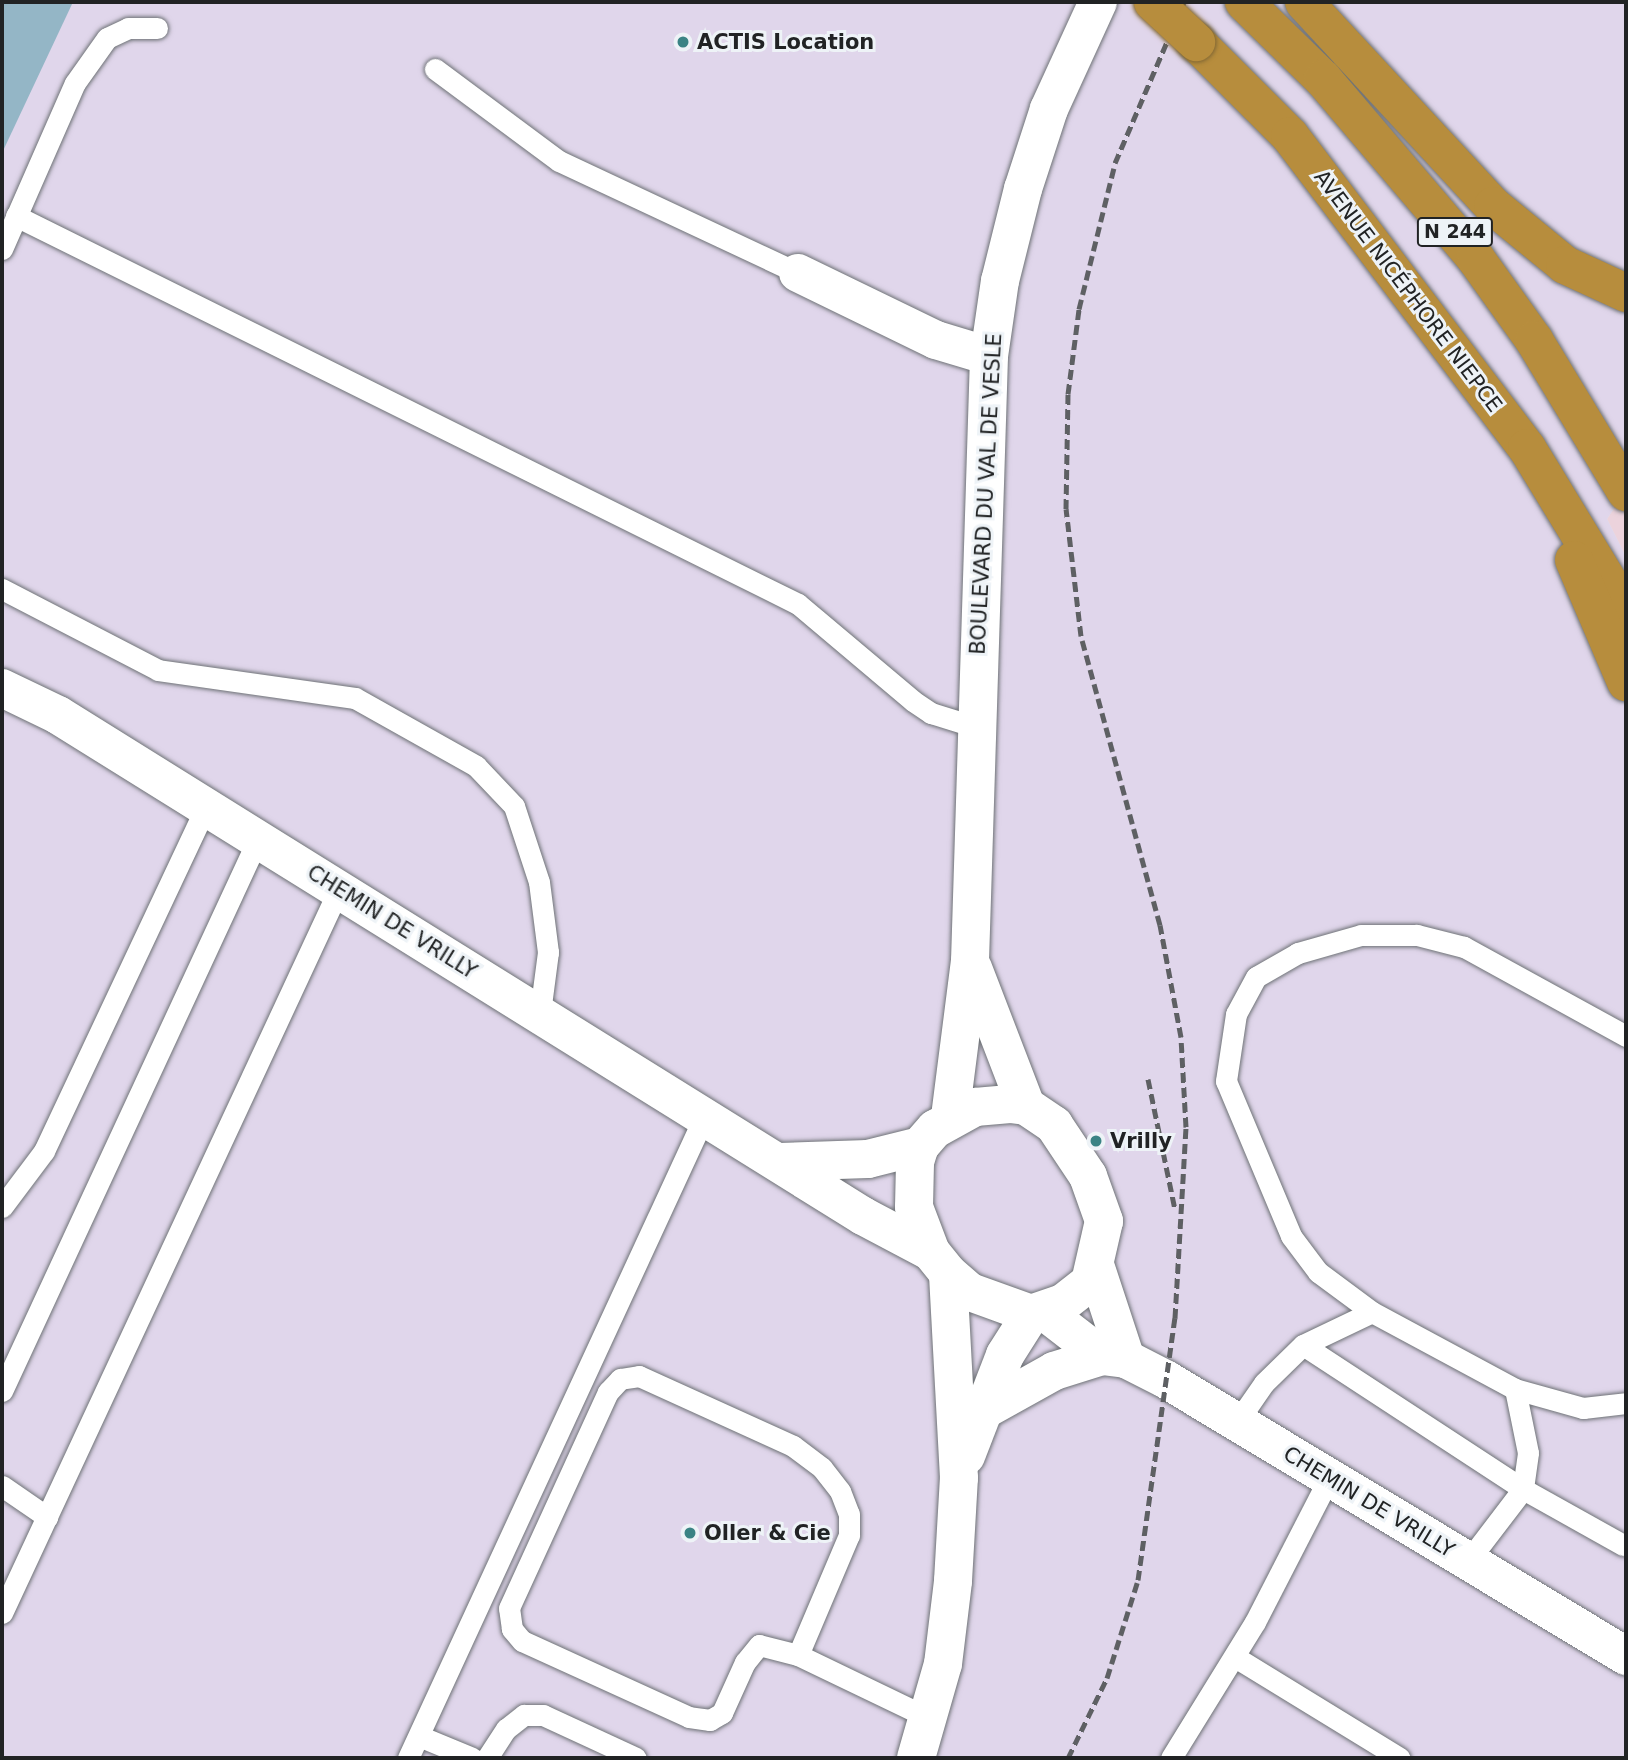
<!DOCTYPE html>
<meta charset="utf-8">
<style>
body{margin:0}
#map{position:relative;width:1628px;height:1760px;overflow:hidden;background:#e1e5ea;font-family:"DejaVu Sans",sans-serif}
div>[style]{position:absolute}
.commercial>*{inset:0;background:#ecd3dc}
.industrial>*{inset:0;background:#e0d6eb}
.water>*{inset:0;background:#94b6c6}
.roads{filter:drop-shadow(0 0 2px #6e7276) drop-shadow(0 0 2px #6e7276)}
.lane>*{height:21px;margin:-10.5px;padding:0 10.5px;transform-origin:10.5px;border-radius:10.5px;background:#fff}
.street>*{height:38px;margin:-19px;padding:0 19px;transform-origin:19px;border-radius:19px;background:#fff}
.secondary>*{height:38px;margin:-19px;padding:0 19px;transform-origin:19px;border-radius:19px;background:#fff}
.highway>*{height:38px;margin:-19px;padding:0 19px;transform-origin:19px;border-radius:19px;background:#b78d3d}
.rail>*{height:5px;margin-top:-2.5px;transform-origin:0;background:repeating-linear-gradient(90deg,#5e6063 0 10px,transparent 0 15px)}
.bridges{filter:drop-shadow(0 0 2px #826834) drop-shadow(0 0 2px #826834)}
.highway-bridge>*{height:38px;margin:-19px;padding:0 19px;transform-origin:19px;border-radius:19px;background:#b78d3d}
.dots>*{width:19px;height:19px;translate:-50% -50%;box-sizing:border-box;border:4px solid #eef3f7;border-radius:50%}
span{translate:-50% -50%;white-space:nowrap;text-align:center;line-height:1.15;-webkit-text-stroke:6px #eef3f7;paint-order:stroke}
.shield-label span{padding:2px 5px;background:#eef3f7;border:2px solid;border-radius:5px;-webkit-text-stroke-width:0}
.shield-label{font-size:19px;color:#212324;font-weight:700}
.poi-label{font-size:21px;color:#212324;font-weight:700}
.left{translate:0 -50%;text-align:left}
.street-label{font-size:21px;color:#212324}
.frame{position:absolute;inset:0;border:4px solid #212324;pointer-events:none}
</style>
<div id="map">
<div class="commercial">
<i style="clip-path:polygon(1626px 490px,1626px 557px,1607px 519px)"></i>
</div>
<div class="industrial">
<i style="clip-path:polygon(34px 2px,1626px 2px,1626px 490px,1607px 519px,1626px 557px,1626px 1758px,2px 1758px,2px 64px)"></i>
</div>
<div class="water">
<i style="clip-path:polygon(2px 2px,73px 2px,2px 153px)"></i>
</div>
<div class="roads">
<div class="lane">
<i style="left:435px;top:69px;width:154px;rotate:36.6deg"></i>
<i style="left:559px;top:161px;width:264px;rotate:25.1deg"></i>
<i style="left:16px;top:216px;width:873px;rotate:26.39deg"></i>
<i style="left:798px;top:604px;width:150px;rotate:40.1deg"></i>
<i style="left:913px;top:701px;width:22px;rotate:34deg"></i>
<i style="left:931px;top:713px;width:47px;rotate:17.3deg"></i>
<i style="left:2px;top:249px;width:181px;rotate:-66.3deg"></i>
<i style="left:75px;top:83px;width:55px;rotate:-54.6deg"></i>
<i style="left:107px;top:38px;width:23px;rotate:-25deg"></i>
<i style="left:128px;top:28px;width:29px"></i>
<i style="left:2px;top:589px;width:176px;rotate:27.4deg"></i>
<i style="left:158px;top:670px;width:199px;rotate:8.1deg"></i>
<i style="left:355px;top:698px;width:139px;rotate:29.3deg"></i>
<i style="left:476px;top:766px;width:55px;rotate:46.5deg"></i>
<i style="left:514px;top:806px;width:80px;rotate:71.8deg"></i>
<i style="left:539px;top:882px;width:71px;rotate:82.7deg"></i>
<i style="left:548px;top:952px;width:62px;rotate:97.5deg"></i>
<i style="left:1626px;top:1036px;width:185px;rotate:-151.2deg"></i>
<i style="left:1464px;top:947px;width:49px;rotate:-165.7deg"></i>
<i style="left:1417px;top:935px;width:56px;rotate:180deg"></i>
<i style="left:1361px;top:935px;width:66px;rotate:164.1deg"></i>
<i style="left:1298px;top:953px;width:48px;rotate:150.3deg"></i>
<i style="left:1256px;top:977px;width:42px;rotate:118.4deg"></i>
<i style="left:1236px;top:1014px;width:68px;rotate:98.5deg"></i>
<i style="left:1226px;top:1081px;width:168px;rotate:67.2deg"></i>
<i style="left:1291px;top:1236px;width:45px;rotate:53.1deg"></i>
<i style="left:1318px;top:1272px;width:67px;rotate:36.5deg"></i>
<i style="left:1372px;top:1312px;width:162px;rotate:28.3deg"></i>
<i style="left:1515px;top:1389px;width:71px;rotate:15.6deg"></i>
<i style="left:1583px;top:1408px;width:43px;rotate:-6.6deg"></i>
<i style="left:2px;top:1207px;width:70px;rotate:-53.1deg"></i>
<i style="left:44px;top:1151px;width:381px;rotate:-64.8deg"></i>
<i style="left:1303px;top:1345px;width:263px;rotate:33.2deg"></i>
<i style="left:1523px;top:1489px;width:91px;rotate:127.4deg"></i>
<i style="left:1515px;top:1389px;width:65px;rotate:78.5deg"></i>
<i style="left:1528px;top:1453px;width:36px;rotate:98deg"></i>
<i style="left:1523px;top:1489px;width:115px;rotate:29.2deg"></i>
<i style="left:2px;top:1391px;width:608px;rotate:-65.12deg"></i>
<i style="left:1237px;top:1422px;width:47px;rotate:-55.3deg"></i>
<i style="left:1264px;top:1383px;width:54px;rotate:-44.3deg"></i>
<i style="left:1303px;top:1345px;width:76px;rotate:-25.6deg"></i>
<i style="left:2px;top:1486px;width:55px;rotate:34.6deg"></i>
<i style="left:2px;top:1613px;width:799px;rotate:-65.04deg"></i>
<i style="left:798px;top:1655px;width:40px;rotate:-165.6deg"></i>
<i style="left:759px;top:1645px;width:22px;rotate:129deg"></i>
<i style="left:745px;top:1662px;width:56px;rotate:114.3deg"></i>
<i style="left:722px;top:1713px;width:14px;rotate:150deg"></i>
<i style="left:710px;top:1720px;width:21px;rotate:-172deg"></i>
<i style="left:689px;top:1717px;width:183px;rotate:-155.5deg"></i>
<i style="left:522px;top:1641px;width:16px;rotate:-130deg"></i>
<i style="left:512px;top:1629px;width:21px;rotate:-98deg"></i>
<i style="left:509px;top:1608px;width:238px;rotate:-65.4deg"></i>
<i style="left:608px;top:1392px;width:18px;rotate:-47deg"></i>
<i style="left:620px;top:1379px;width:19px;rotate:-9deg"></i>
<i style="left:639px;top:1376px;width:169px;rotate:24.4deg"></i>
<i style="left:793px;top:1446px;width:36px;rotate:37deg"></i>
<i style="left:822px;top:1468px;width:29px;rotate:52deg"></i>
<i style="left:840px;top:1491px;width:25px;rotate:69deg"></i>
<i style="left:849px;top:1514px;width:21px;rotate:90deg"></i>
<i style="left:849px;top:1535px;width:130px;rotate:113deg"></i>
<i style="left:798px;top:1655px;width:145px;rotate:25.7deg"></i>
<i style="left:1235px;top:1657px;width:193px;rotate:31.5deg"></i>
<i style="left:419px;top:1736px;width:57px;rotate:22.5deg"></i>
<i style="left:408px;top:1758px;width:708px;rotate:-65.21deg"></i>
<i style="left:487px;top:1758px;width:35px;rotate:-57deg"></i>
<i style="left:506px;top:1729px;width:23px;rotate:-38deg"></i>
<i style="left:524px;top:1715px;width:19px"></i>
<i style="left:543px;top:1715px;width:102px;rotate:24.8deg"></i>
<i style="left:1171px;top:1758px;width:160px;rotate:-58.3deg"></i>
<i style="left:1255px;top:1622px;width:162px;rotate:-62.8deg"></i>
</div>
<div class="street">
<i style="left:798px;top:273px;width:153px;rotate:25.9deg"></i>
<i style="left:936px;top:340px;width:55px;rotate:16.8deg"></i>
<i style="left:2px;top:688px;width:62px;rotate:25.7deg"></i>
<i style="left:58px;top:715px;width:948px;rotate:31.9deg"></i>
<i style="left:863px;top:1216px;width:77px;rotate:27.9deg"></i>
<i style="left:780px;top:1162px;width:88px;rotate:-2deg"></i>
<i style="left:868px;top:1159px;width:54px;rotate:-14deg"></i>
</div>
<div class="secondary">
<i style="left:973px;top:968px;width:148px;rotate:69deg"></i>
<i style="left:1010px;top:1104px;width:16px;rotate:7deg"></i>
<i style="left:1026px;top:1106px;width:34px;rotate:34deg"></i>
<i style="left:1054px;top:1125px;width:61px;rotate:56.3deg"></i>
<i style="left:1088px;top:1176px;width:48px;rotate:70.4deg"></i>
<i style="left:1104px;top:1221px;width:63px;rotate:102.9deg"></i>
<i style="left:1090px;top:1282px;width:34px;rotate:142deg"></i>
<i style="left:1063px;top:1303px;width:34px;rotate:161deg"></i>
<i style="left:1031px;top:1314px;width:65px;rotate:-160.2deg"></i>
<i style="left:970px;top:1292px;width:29px;rotate:-139deg"></i>
<i style="left:948px;top:1273px;width:27px;rotate:-129deg"></i>
<i style="left:931px;top:1252px;width:48px;rotate:-110.7deg"></i>
<i style="left:914px;top:1207px;width:45px;rotate:-88.7deg"></i>
<i style="left:915px;top:1162px;width:17px;rotate:-73deg"></i>
<i style="left:920px;top:1146px;width:23px;rotate:-49deg"></i>
<i style="left:935px;top:1129px;width:46px;rotate:-28.8deg"></i>
<i style="left:975px;top:1107px;width:35px;rotate:-5deg"></i>
<i style="left:950px;top:1117px;width:157px;rotate:-82.7deg"></i>
<i style="left:970px;top:961px;width:605px;rotate:-88.2deg"></i>
<i style="left:989px;top:356px;width:76px;rotate:-81.7deg"></i>
<i style="left:1000px;top:281px;width:95px;rotate:-76deg"></i>
<i style="left:1023px;top:189px;width:84px;rotate:-72deg"></i>
<i style="left:1049px;top:109px;width:118px;rotate:-65.4deg"></i>
<i style="left:1096px;top:1268px;width:96px;rotate:71.8deg"></i>
<i style="left:1045px;top:1312px;width:72px;rotate:37.7deg"></i>
<i style="left:1102px;top:1356px;width:24px;rotate:7deg"></i>
<i style="left:1126px;top:1359px;width:46px;rotate:27.1deg"></i>
<i style="left:1167px;top:1380px;width:536px;rotate:31.02deg"></i>
<i style="left:979px;top:1413px;width:86px;rotate:-29.2deg"></i>
<i style="left:1054px;top:1371px;width:50px;rotate:-17.4deg"></i>
<i style="left:966px;top:1456px;width:108px;rotate:-68.9deg"></i>
<i style="left:1005px;top:1355px;width:49px;rotate:-57.6deg"></i>
<i style="left:916px;top:1758px;width:98px;rotate:-74deg"></i>
<i style="left:943px;top:1664px;width:84px;rotate:-83.1deg"></i>
<i style="left:953px;top:1581px;width:103px;rotate:-86.7deg"></i>
<i style="left:959px;top:1478px;width:205px;rotate:-93.1deg"></i>
</div>
<div class="highway">
<i style="left:1244px;top:2px;width:110px;rotate:44.3deg"></i>
<i style="left:1323px;top:79px;width:236px;rotate:49.6deg"></i>
<i style="left:1476px;top:259px;width:100px;rotate:54.4deg"></i>
<i style="left:1534px;top:340px;width:178px;rotate:58.8deg"></i>
<i style="left:1304px;top:2px;width:278px;rotate:47.2deg"></i>
<i style="left:1493px;top:206px;width:93px;rotate:39.3deg"></i>
<i style="left:1565px;top:265px;width:67px;rotate:24.7deg"></i>
<i style="left:1196px;top:42px;width:133px;rotate:45deg"></i>
<i style="left:1290px;top:136px;width:392px;rotate:52.8deg"></i>
<i style="left:1527px;top:448px;width:191px;rotate:58.7deg"></i>
<i style="left:1574px;top:560px;width:133px;rotate:66.9deg"></i>
</div>
</div>
<div class="rail">
<i style="left:1148px;top:1079px;width:133px;rotate:78.3deg"></i>
<i style="left:1068px;top:1758px;width:89px;rotate:-64deg"></i>
<i style="left:1107px;top:1678px;width:103px;rotate:-72.4deg"></i>
<i style="left:1138px;top:1580px;width:265px;rotate:-82deg"></i>
<i style="left:1175px;top:1318px;width:191px;rotate:-86.7deg"></i>
<i style="left:1186px;top:1127px;width:90px;rotate:-93.2deg"></i>
<i style="left:1181px;top:1037px;width:114px;rotate:-100.6deg"></i>
<i style="left:1160px;top:925px;width:300px;rotate:-105.3deg"></i>
<i style="left:1081px;top:636px;width:128px;rotate:-96.7deg"></i>
<i style="left:1066px;top:509px;width:115px;rotate:-89deg"></i>
<i style="left:1068px;top:394px;width:86px;rotate:-82.6deg"></i>
<i style="left:1079px;top:309px;width:150px;rotate:-76.1deg"></i>
<i style="left:1115px;top:163px;width:175px;rotate:-66.8deg"></i>
</div>
<div class="bridges">
<div class="highway-bridge">
<i style="left:1153px;top:2px;width:59px;rotate:42.9deg"></i>
</div>
</div>
<div class="dots">
<i style="left:683px;top:42px;background:#3a8384"></i>
<i style="left:1096px;top:1141px;background:#3a8384"></i>
<i style="left:690px;top:1533px;background:#3a8384"></i>
</div>
<div class="shield-label">
<span style="left:1455px;top:232px">N 244</span>
</div>
<div class="poi-label">
<span class="left" style="left:697px;top:42px">ACTIS Location</span>
<span class="left" style="left:1110px;top:1141px">Vrilly</span>
<span class="left" style="left:704px;top:1533px">Oller &amp; Cie</span>
</div>
<div class="street-label">
<span style="left:1408px;top:291px;rotate:53deg">AVENUE NICÉPHORE NIEPCE</span>
<span style="left:986px;top:494px;rotate:-87deg">BOULEVARD DU VAL DE VESLE</span>
<span style="left:392px;top:922px;rotate:32deg">CHEMIN DE VRILLY</span>
<span style="left:1369px;top:1502px;rotate:31deg">CHEMIN DE VRILLY</span>
</div>
<div class="frame"></div>
</div>
